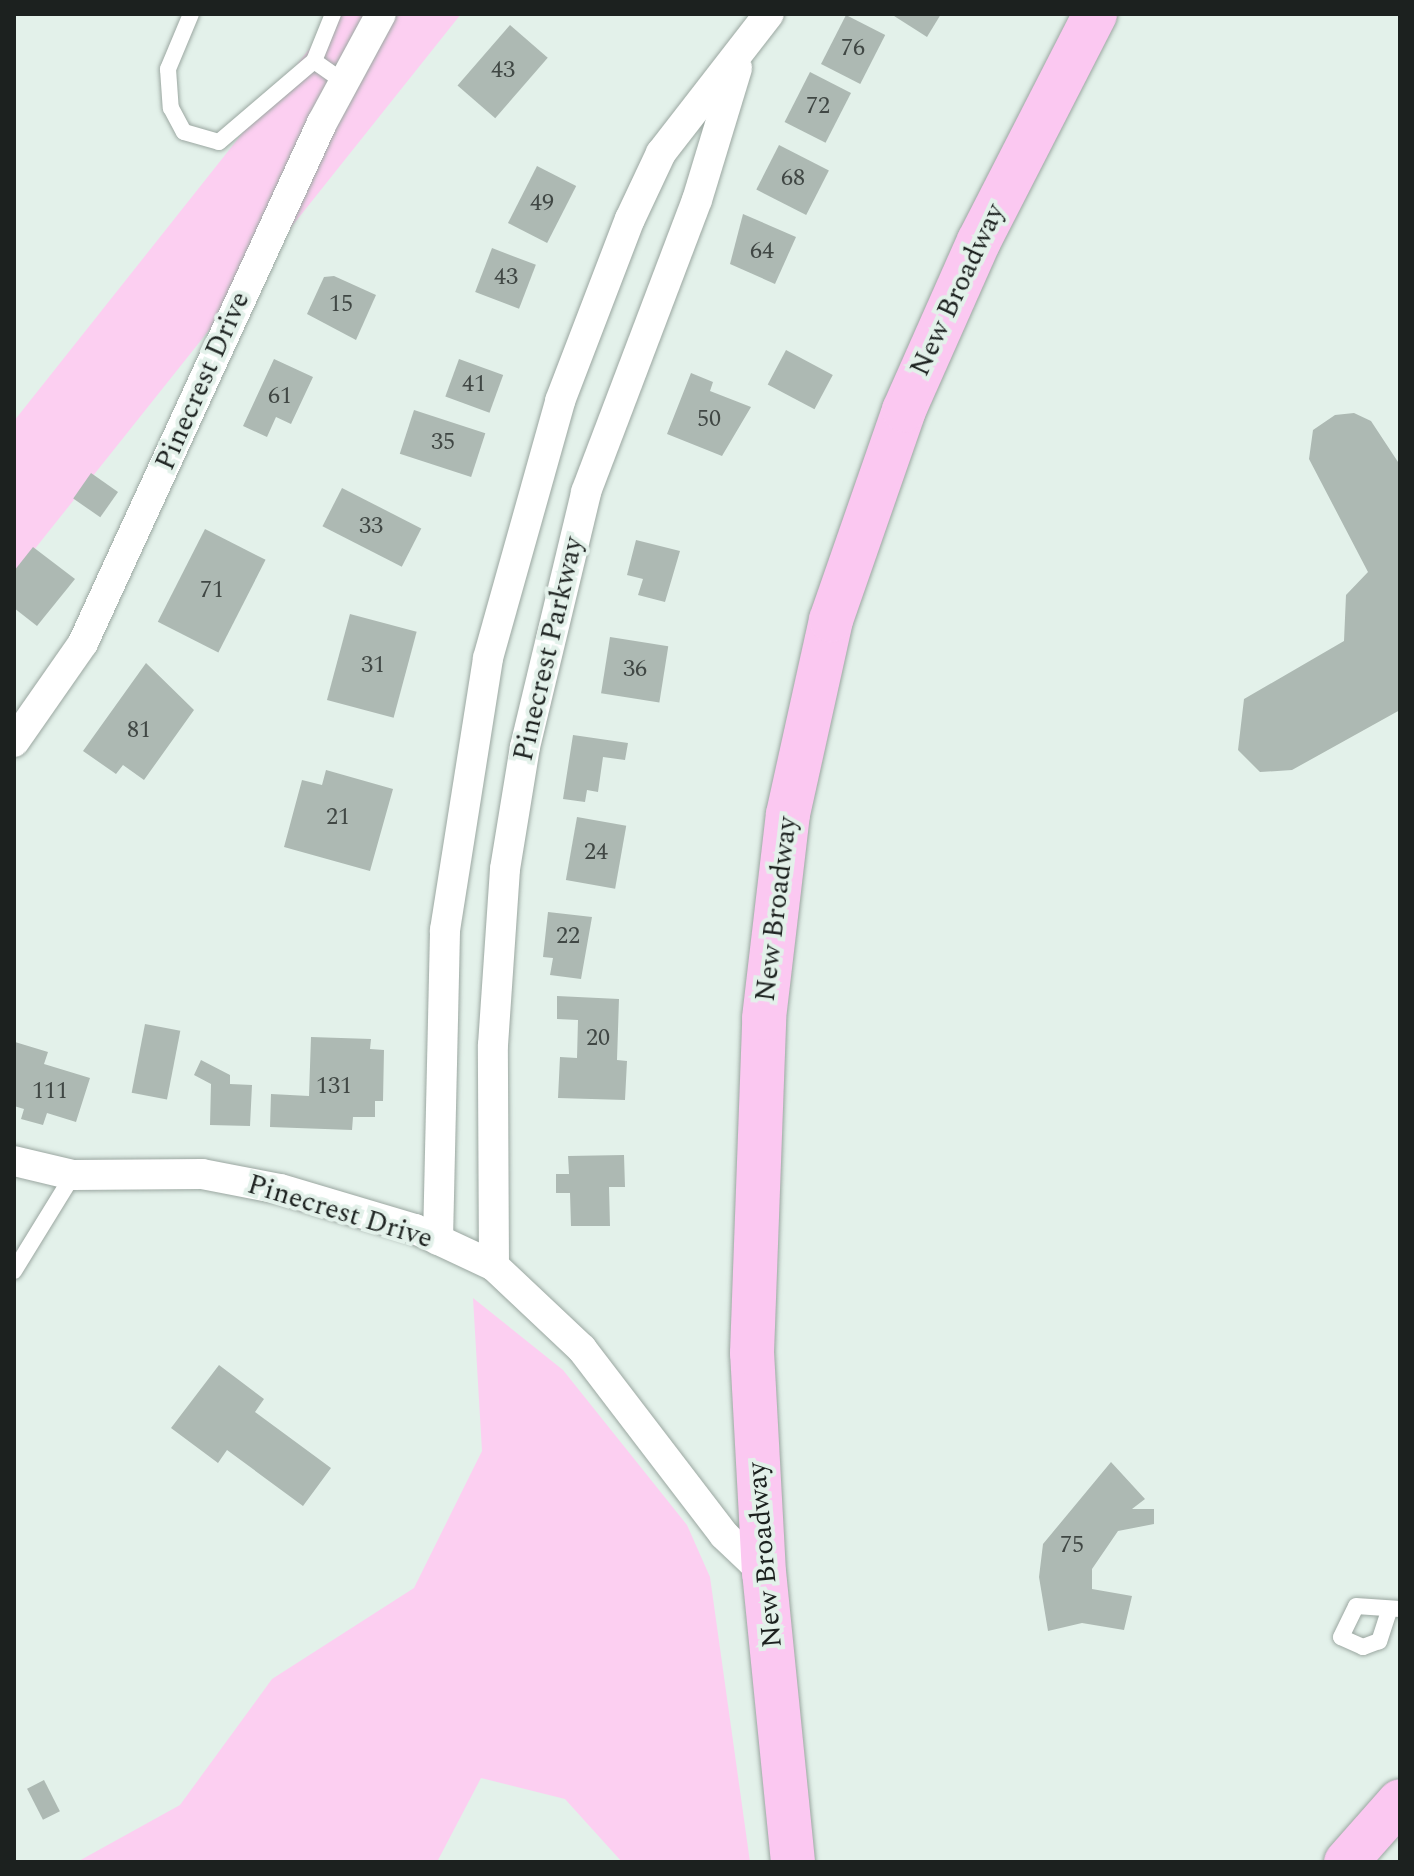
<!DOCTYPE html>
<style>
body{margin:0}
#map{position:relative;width:1414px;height:1876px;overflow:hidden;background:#e3f1ea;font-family:Spectral,serif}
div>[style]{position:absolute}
.green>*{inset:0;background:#fccff1}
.building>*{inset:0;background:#adb9b3;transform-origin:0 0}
.roads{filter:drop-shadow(0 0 2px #9ba7a1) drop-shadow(0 0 2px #9ba7a1)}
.lane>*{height:16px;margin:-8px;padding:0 8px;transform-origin:8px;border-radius:8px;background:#fff}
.street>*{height:30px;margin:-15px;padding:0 15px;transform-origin:15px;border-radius:15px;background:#fff}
.primary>*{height:44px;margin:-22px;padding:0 22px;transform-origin:22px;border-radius:22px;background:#fbc8f1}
span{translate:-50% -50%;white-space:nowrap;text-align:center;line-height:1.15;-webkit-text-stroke:8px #e3f1ea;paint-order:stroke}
.number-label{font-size:24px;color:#404744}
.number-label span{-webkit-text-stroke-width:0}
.street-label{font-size:28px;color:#1c211f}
.frame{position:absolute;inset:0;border:16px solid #1c211f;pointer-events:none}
</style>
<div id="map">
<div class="green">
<i style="clip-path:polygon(337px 14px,461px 14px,14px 575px,14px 421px)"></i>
<i style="clip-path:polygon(473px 1298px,563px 1370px,687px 1525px,710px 1577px,750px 1862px,622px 1862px,565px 1799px,481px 1778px,437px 1862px,77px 1862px,180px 1805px,272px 1679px,414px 1588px,482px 1451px)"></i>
</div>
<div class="building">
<i style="clip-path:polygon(891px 14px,941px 14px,927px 37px)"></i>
<i style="left:846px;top:15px;width:44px;height:55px;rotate:27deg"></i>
<i style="left:510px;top:25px;width:50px;height:80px;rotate:41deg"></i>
<i style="left:810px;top:72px;width:46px;height:56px;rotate:27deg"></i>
<i style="left:779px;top:145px;width:56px;height:50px;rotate:27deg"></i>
<i style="left:537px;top:166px;width:44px;height:64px;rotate:27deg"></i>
<i style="clip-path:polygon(743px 214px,796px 237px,775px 284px,730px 264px)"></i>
<i style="left:492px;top:248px;width:47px;height:47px;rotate:21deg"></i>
<i style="clip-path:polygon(334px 276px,376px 295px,356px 340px,307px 314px,324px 277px)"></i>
<i style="left:786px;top:350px;width:53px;height:39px;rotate:28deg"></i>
<i style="clip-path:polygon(274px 359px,313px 377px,291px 424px,276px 417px,267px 437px,243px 426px)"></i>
<i style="left:459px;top:359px;width:47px;height:40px;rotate:20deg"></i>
<i style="clip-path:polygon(691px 373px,713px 382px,710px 391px,751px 407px,722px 456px,667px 434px)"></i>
<i style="left:414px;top:410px;width:75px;height:46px;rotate:18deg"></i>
<i style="clip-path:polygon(1354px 413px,1371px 421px,1400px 465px,1400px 710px,1292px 770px,1260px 772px,1238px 750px,1244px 699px,1344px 641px,1346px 595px,1368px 572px,1309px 459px,1313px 430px,1335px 415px)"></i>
<i style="left:91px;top:473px;width:33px;height:31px;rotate:35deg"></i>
<i style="left:342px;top:488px;width:89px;height:43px;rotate:27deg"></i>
<i style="left:205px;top:529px;width:68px;height:104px;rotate:27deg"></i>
<i style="clip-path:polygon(636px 540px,680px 551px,665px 602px,638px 595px,643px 579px,627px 575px)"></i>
<i style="clip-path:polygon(33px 547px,75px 579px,37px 626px,14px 608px,14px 571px)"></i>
<i style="left:350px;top:614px;width:69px;height:89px;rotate:15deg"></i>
<i style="left:610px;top:637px;width:59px;height:57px;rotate:9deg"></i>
<i style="clip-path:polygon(146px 663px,194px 710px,144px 780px,123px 765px,116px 774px,83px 751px)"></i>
<i style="clip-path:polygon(573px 735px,628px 743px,625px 760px,603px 757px,598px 792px,587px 790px,585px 802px,563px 799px)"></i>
<i style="clip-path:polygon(326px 770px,393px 789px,370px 871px,284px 847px,302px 780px,322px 785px)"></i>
<i style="left:577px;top:817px;width:50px;height:64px;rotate:10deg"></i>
<i style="clip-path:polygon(548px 912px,592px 917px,581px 979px,550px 975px,553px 958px,543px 957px)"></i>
<i style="clip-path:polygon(557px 996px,619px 999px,617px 1060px,627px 1061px,625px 1100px,558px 1098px,560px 1057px,577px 1058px,578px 1020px,557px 1019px)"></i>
<i style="left:145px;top:1024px;width:36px;height:70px;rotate:11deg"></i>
<i style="clip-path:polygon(311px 1037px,371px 1039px,370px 1049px,384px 1050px,383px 1101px,375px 1101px,375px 1117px,353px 1117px,352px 1130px,270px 1127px,271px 1094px,309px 1096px)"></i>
<i style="clip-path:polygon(15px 1042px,48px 1052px,44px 1064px,90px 1078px,76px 1122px,47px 1113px,43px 1125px,21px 1119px,24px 1109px,14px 1106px)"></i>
<i style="clip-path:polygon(201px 1060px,230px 1075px,230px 1084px,252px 1085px,250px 1126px,210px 1125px,211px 1084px,194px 1075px)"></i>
<i style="clip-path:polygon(624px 1155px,625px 1187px,609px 1187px,610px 1226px,571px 1226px,570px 1193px,556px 1193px,556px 1174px,569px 1174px,568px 1156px)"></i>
<i style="clip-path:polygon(219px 1365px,264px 1399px,255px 1412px,331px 1468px,303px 1506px,227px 1450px,218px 1463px,171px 1428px)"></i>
<i style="clip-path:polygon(1111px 1462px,1145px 1499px,1132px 1509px,1154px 1509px,1154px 1524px,1118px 1531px,1092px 1569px,1092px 1589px,1132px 1596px,1124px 1630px,1082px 1623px,1048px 1631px,1039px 1577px,1043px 1544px)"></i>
<i style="left:44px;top:1780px;width:35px;height:19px;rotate:63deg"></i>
</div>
<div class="roads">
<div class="lane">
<i style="left:191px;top:14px;width:60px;rotate:112.7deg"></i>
<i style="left:168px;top:69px;width:39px;rotate:86deg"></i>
<i style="left:171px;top:108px;width:27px;rotate:62deg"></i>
<i style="left:184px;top:132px;width:36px;rotate:16deg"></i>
<i style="left:219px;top:142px;width:125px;rotate:-40.5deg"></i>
<i style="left:314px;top:61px;width:51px;rotate:-68deg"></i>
<i style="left:314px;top:61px;width:37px;rotate:35deg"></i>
<i style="left:14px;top:1271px;width:113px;rotate:-58.4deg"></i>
<i style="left:1389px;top:1611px;width:32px;rotate:108deg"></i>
<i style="left:1379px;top:1641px;width:17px;rotate:159deg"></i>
<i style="left:1363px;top:1647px;width:24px;rotate:-156deg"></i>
<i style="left:1341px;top:1637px;width:34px;rotate:-64deg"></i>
<i style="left:1356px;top:1606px;width:44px;rotate:3.9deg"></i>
</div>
<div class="street">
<i style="left:14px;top:742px;width:121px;rotate:-55.1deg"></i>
<i style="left:83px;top:643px;width:572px;rotate:-65.32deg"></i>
<i style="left:322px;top:123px;width:124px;rotate:-61.6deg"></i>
<i style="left:14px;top:1161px;width:61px;rotate:13.3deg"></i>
<i style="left:73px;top:1175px;width:129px;rotate:-0.4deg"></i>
<i style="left:202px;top:1174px;width:79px;rotate:10.9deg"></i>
<i style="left:280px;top:1189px;width:141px;rotate:16.5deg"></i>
<i style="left:415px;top:1229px;width:87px;rotate:25.1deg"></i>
<i style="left:494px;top:1266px;width:121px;rotate:43.3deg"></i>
<i style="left:582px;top:1349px;width:234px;rotate:52.6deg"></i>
<i style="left:724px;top:1535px;width:55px;rotate:43.5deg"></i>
<i style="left:438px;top:1240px;width:310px;rotate:-88.7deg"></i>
<i style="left:445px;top:930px;width:275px;rotate:-81deg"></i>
<i style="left:488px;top:658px;width:267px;rotate:-74.3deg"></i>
<i style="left:560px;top:401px;width:195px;rotate:-69deg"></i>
<i style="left:630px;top:219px;width:73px;rotate:-64.8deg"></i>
<i style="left:661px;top:153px;width:176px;rotate:-52.2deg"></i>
<i style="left:494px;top:1266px;width:221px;rotate:-90.3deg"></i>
<i style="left:493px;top:1045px;width:176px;rotate:-86.1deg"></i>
<i style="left:505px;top:869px;width:124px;rotate:-80.7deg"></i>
<i style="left:525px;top:747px;width:262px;rotate:-76.5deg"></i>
<i style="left:586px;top:492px;width:312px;rotate:-69.2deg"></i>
<i style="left:697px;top:200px;width:138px;rotate:-73.1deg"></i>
</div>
<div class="primary">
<i style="left:793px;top:1862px;width:290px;rotate:-95.7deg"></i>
<i style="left:764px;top:1573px;width:220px;rotate:-93.1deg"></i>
<i style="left:752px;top:1353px;width:335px;rotate:-87.9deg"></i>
<i style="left:764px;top:1018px;width:205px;rotate:-83.3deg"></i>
<i style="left:788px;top:814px;width:199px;rotate:-77.5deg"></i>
<i style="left:831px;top:620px;width:222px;rotate:-70.8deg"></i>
<i style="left:904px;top:410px;width:185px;rotate:-66.1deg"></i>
<i style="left:979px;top:241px;width:255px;rotate:-62.9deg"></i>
<i style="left:1346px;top:1862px;width:81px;rotate:-48.5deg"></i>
</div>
</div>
<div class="number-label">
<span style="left:853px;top:49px">76</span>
<span style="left:503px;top:71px">43</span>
<span style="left:818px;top:107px">72</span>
<span style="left:793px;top:179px">68</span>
<span style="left:542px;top:204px">49</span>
<span style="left:762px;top:252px">64</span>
<span style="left:506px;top:278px">43</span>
<span style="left:341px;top:305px">15</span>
<span style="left:474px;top:385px">41</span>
<span style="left:280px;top:397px">61</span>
<span style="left:709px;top:420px">50</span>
<span style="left:443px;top:443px">35</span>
<span style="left:371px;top:527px">33</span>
<span style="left:212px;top:591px">71</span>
<span style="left:373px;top:666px">31</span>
<span style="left:635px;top:670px">36</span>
<span style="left:139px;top:731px">81</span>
<span style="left:338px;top:818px">21</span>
<span style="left:596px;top:853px">24</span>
<span style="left:568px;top:937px">22</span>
<span style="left:598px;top:1039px">20</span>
<span style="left:334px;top:1087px">131</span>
<span style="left:50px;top:1092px">111</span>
<span style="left:1072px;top:1546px">75</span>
</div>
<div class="street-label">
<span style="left:958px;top:290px;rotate:-65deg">New Broadway</span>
<span style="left:203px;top:381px;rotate:-66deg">Pinecrest Drive</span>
<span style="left:549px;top:649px;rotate:-77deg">Pinecrest Parkway</span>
<span style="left:777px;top:909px;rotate:-83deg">New Broadway</span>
<span style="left:340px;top:1212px;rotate:17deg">Pinecrest Drive</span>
<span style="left:765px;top:1555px;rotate:-95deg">New Broadway</span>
</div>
<div class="frame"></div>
</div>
